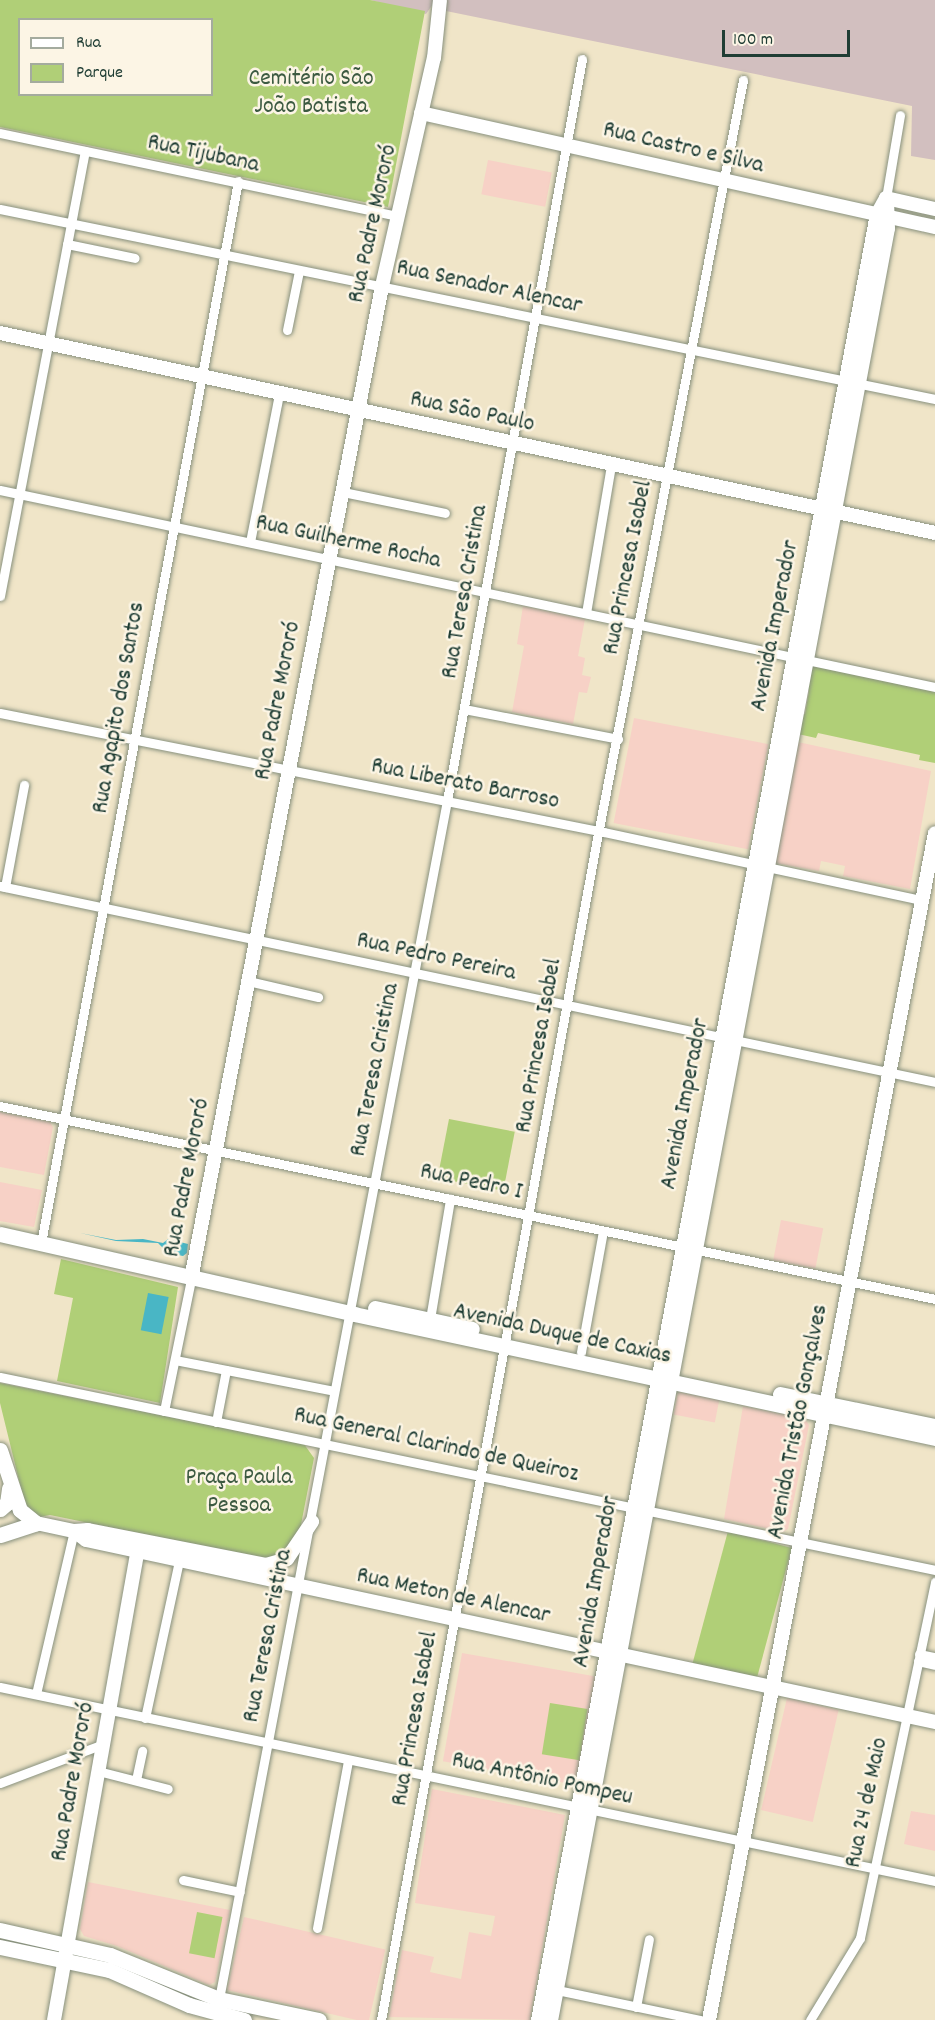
<!DOCTYPE html>
<meta charset="utf-8">
<style>
body{margin:0}
#map{position:relative;width:935px;height:2020px;overflow:hidden;background:#f0e5c8;font-family:Dekko,sans-serif}
div>[style]{position:absolute}
.built>*{inset:0;background:#f7d1c6;transform-origin:0 0}
.industrial>*{inset:0;background:#d2bfbf}
.green>*{inset:0;background:#b0cf77;transform-origin:0 0}
.water>*{inset:0;background:#49b6c5;transform-origin:0 0}
.roads{filter:drop-shadow(0 0 2px #88917e) drop-shadow(0 0 2px #88917e)}
.street>*{height:9px;margin:-4.5px;padding:0 4.5px;transform-origin:4.5px;border-radius:4.5px;background:#fff}
.secondary>*{height:14px;margin:-7px;padding:0 7px;transform-origin:7px;border-radius:7px;background:#fff}
.primary>*{height:15px;margin:-7.5px;padding:0 7.5px;transform-origin:7.5px;border-radius:7.5px;background:#fff}
span{translate:-50% -50%;white-space:nowrap;text-align:center;line-height:1.15;-webkit-text-stroke:5px #fcf5e5;paint-order:stroke}
.park-label{font-size:24px;color:#3c5a41}
.street-label{font-size:24px;color:#1f3d34}
.legend{position:absolute;left:18px;top:18px;width:195px;height:78px;box-sizing:border-box;background:#fcf5e5;border:2px solid #a4ab9e;margin:0;padding:8px 10px;list-style:none;font-size:18px;color:#1f3d34}
.legend li{display:flex;align-items:center;gap:12px;height:30px}
.legend b{width:30px;border:2px solid #a4ab9e}
.scale{position:absolute;left:722px;top:30px;width:128px;height:27px;box-sizing:border-box;border:3px solid #1f3d34;border-top:0;padding-left:8px;font-size:18px;line-height:21px;white-space:nowrap;color:#1f3d34;-webkit-text-stroke:4px #fcf5e5;paint-order:stroke}
</style>
<div id="map">
<div class="built">
<i style="left:488px;top:160px;width:65px;height:35px;rotate:11deg"></i>
<i style="clip-path:polygon(523px 606px,585px 619px,578px 656px,585px 658px,582px 675px,591px 677px,587px 693px,579px 692px,573px 724px,512px 712px,524px 646px,517px 644px)"></i>
<i style="left:634px;top:718px;width:137px;height:107px;rotate:11deg"></i>
<i style="clip-path:polygon(798px 742px,931px 771px,910px 889px,843px 876px,845px 866px,831px 863px,821px 861px,819px 871px,775px 863px)"></i>
<i style="clip-path:polygon(0 1112px,50px 1122px,53px 1127px,44px 1175px,0 1167px)"></i>
<i style="clip-path:polygon(0 1182px,42px 1190px,34px 1227px,0 1221px)"></i>
<i style="left:781px;top:1220px;width:43px;height:41px;rotate:11deg"></i>
<i style="left:678px;top:1392px;width:42px;height:23px;rotate:11deg"></i>
<i style="clip-path:polygon(743px 1406px,805px 1419px,809px 1425px,788px 1529px,783px 1532px,724px 1519px)"></i>
<i style="left:462px;top:1653px;width:136px;height:110px;rotate:10deg"></i>
<i style="left:787px;top:1698px;width:53px;height:115px;rotate:13deg"></i>
<i style="clip-path:polygon(432px 1789px,565px 1815px,530px 2020px,389px 2017px,402px 1950px,434px 1957px,430px 1972px,461px 1979px,469px 1932px,491px 1936px,495px 1916px,415px 1903px)"></i>
<i style="clip-path:polygon(911px 1811px,935px 1815px,935px 1851px,904px 1844px)"></i>
<i style="clip-path:polygon(88px 1882px,230px 1910px,215px 1982px,209px 1985px,117px 1946px,84px 1936px,80px 1929px)"></i>
<i style="left:244px;top:1917px;width:145px;height:75px;rotate:13deg"></i>
</div>
<div class="industrial">
<i style="clip-path:polygon(370px 0,935px 0,935px 160px,911px 156px,912px 106px,446px 11px,445px 7px,433px 4px,426px 14px)"></i>
</div>
<div class="green">
<i style="clip-path:polygon(evenodd,0 0,370px 0,425px 11px,388px 207px,0 127px,0 0,20px 20px,212px 20px,212px 94px,20px 94px,20px 20px)"></i>
<i style="clip-path:polygon(812px 665px,935px 691px,935px 763px,919px 760px,920px 755px,818px 733px,816px 738px,798px 734px,798px 716px,805px 714px,809px 691px,804px 686px)"></i>
<i style="left:449px;top:1119px;width:67px;height:60px;rotate:11deg"></i>
<i style="clip-path:polygon(61px 1259px,178px 1287px,160px 1403px,57px 1381px,73px 1298px,54px 1294px)"></i>
<i style="clip-path:polygon(0 1383px,304px 1444px,314px 1458px,298px 1540px,275px 1561px,50px 1515px,39px 1517px,26px 1509px,0 1403px)"></i>
<i style="left:728px;top:1531px;width:66px;height:139px;rotate:15deg"></i>
<i style="left:550px;top:1703px;width:38px;height:52px;rotate:9deg"></i>
<i style="left:197px;top:1912px;width:26px;height:42px;rotate:11deg"></i>
</div>
<div class="water">
<i style="clip-path:polygon(80px 1233px,116px 1240px,143px 1239px,163px 1243px,168px 1239px,188px 1244px,187px 1253px,183px 1256px,168px 1253px,158px 1243px,116px 1241px)"></i>
<i style="left:148px;top:1293px;width:21px;height:38px;rotate:11deg"></i>
</div>
<div class="roads">
<div class="street">
<i style="left:0;top:133px;width:407px;rotate:11.8deg"></i>
<i style="left:886px;top:198px;width:84px;rotate:-80.4deg"></i>
<i style="left:0;top:209px;width:954px;rotate:11.49deg"></i>
<i style="left:67px;top:244px;width:69px;rotate:11.6deg"></i>
<i style="left:287px;top:330px;width:60px;rotate:-78.5deg"></i>
<i style="left:0;top:490px;width:956px;rotate:11.9deg"></i>
<i style="left:343px;top:492px;width:104px;rotate:11.6deg"></i>
<i style="left:250px;top:542px;width:151px;rotate:-78.9deg"></i>
<i style="left:0;top:596px;width:453px;rotate:-79.2deg"></i>
<i style="left:586px;top:613px;width:150px;rotate:-80.4deg"></i>
<i style="left:464px;top:709px;width:157px;rotate:11deg"></i>
<i style="left:0;top:713px;width:616px;rotate:11.15deg"></i>
<i style="left:604px;top:832px;width:325px;rotate:12.1deg"></i>
<i style="left:0;top:886px;width:955px;rotate:11.84deg"></i>
<i style="left:5px;top:887px;width:104px;rotate:-79.4deg"></i>
<i style="left:248px;top:981px;width:72px;rotate:12.9deg"></i>
<i style="left:0;top:1106px;width:955px;rotate:11.66deg"></i>
<i style="left:41px;top:1243px;width:1080px;rotate:-79.49deg"></i>
<i style="left:430px;top:1319px;width:122px;rotate:-80.5deg"></i>
<i style="left:581px;top:1352px;width:123px;rotate:-79.7deg"></i>
<i style="left:175px;top:1360px;width:162px;rotate:11deg"></i>
<i style="left:0;top:1377px;width:955px;rotate:11.66deg"></i>
<i style="left:164px;top:1411px;width:135px;rotate:-78.4deg"></i>
<i style="left:216px;top:1422px;width:53px;rotate:-79.1deg"></i>
<i style="left:919px;top:1654px;width:16px;rotate:11deg"></i>
<i style="left:918px;top:1661px;width:17px;rotate:13deg"></i>
<i style="left:0;top:1687px;width:955px;rotate:11.72deg"></i>
<i style="left:36px;top:1694px;width:167px;rotate:-76.9deg"></i>
<i style="left:145px;top:1718px;width:161px;rotate:-77.8deg"></i>
<i style="left:98px;top:1771px;width:72px;rotate:14.4deg"></i>
<i style="left:136px;top:1780px;width:30px;rotate:-78deg"></i>
<i style="left:0;top:1783px;width:110px;rotate:-20.7deg"></i>
<i style="left:183px;top:1880px;width:58px;rotate:11.9deg"></i>
<i style="left:317px;top:1928px;width:170px;rotate:-79.5deg"></i>
<i style="left:557px;top:1990px;width:147px;rotate:11.8deg"></i>
<i style="left:219px;top:1999px;width:1226px;rotate:-79.23deg"></i>
<i style="left:448px;top:795px;width:748px;rotate:-79.68deg"></i>
<i style="left:636px;top:2007px;width:69px;rotate:-79.2deg"></i>
<i style="left:381px;top:2020px;width:1201px;rotate:-79.64deg"></i>
<i style="left:597px;top:839px;width:773px;rotate:-79.11deg"></i>
<i style="left:810px;top:2020px;width:96px;rotate:-58.6deg"></i>
<i style="left:860px;top:1938px;width:364px;rotate:-78.1deg"></i>
</div>
<div class="secondary">
<i style="left:421px;top:113px;width:526px;rotate:12.51deg"></i>
<i style="left:886px;top:198px;width:50px;rotate:12.7deg"></i>
<i style="left:0;top:333px;width:956px;rotate:12.07deg"></i>
<i style="left:191px;top:1279px;width:1011px;rotate:-79.11deg"></i>
<i style="left:382px;top:286px;width:234px;rotate:-77.2deg"></i>
<i style="left:434px;top:58px;width:58px;rotate:-84.1deg"></i>
<i style="left:36px;top:1523px;width:39px;rotate:12deg"></i>
<i style="left:74px;top:1531px;width:15px;rotate:37deg"></i>
<i style="left:86px;top:1540px;width:868px;rotate:12.1deg"></i>
<i style="left:74px;top:1531px;width:14px;rotate:-4deg"></i>
<i style="left:88px;top:1530px;width:181px;rotate:11.1deg"></i>
<i style="left:266px;top:1565px;width:22px;rotate:-16deg"></i>
<i style="left:287px;top:1559px;width:45px;rotate:-56deg"></i>
<i style="left:54px;top:2020px;width:475px;rotate:-79.9deg"></i>
<i style="left:709px;top:2020px;width:1208px;rotate:-79.22deg"></i>
</div>
<div class="primary">
<i style="left:0;top:1234px;width:363px;rotate:12.7deg"></i>
<i style="left:354px;top:1314px;width:594px;rotate:12.05deg"></i>
<i style="left:375px;top:1308px;width:99px;rotate:12.2deg"></i>
<i style="left:780px;top:1394px;width:158px;rotate:11.7deg"></i>
<i style="left:0;top:1450px;width:63px;rotate:71.6deg"></i>
<i style="left:20px;top:1510px;width:21px;rotate:39deg"></i>
<i style="left:0;top:1509px;width:9px;rotate:-41deg"></i>
<i style="left:7px;top:1503px;width:15px;rotate:-82deg"></i>
<i style="left:0;top:1535px;width:38px;rotate:-18deg"></i>
<i style="left:0;top:1930px;width:113px;rotate:12.8deg"></i>
<i style="left:110px;top:1955px;width:118px;rotate:22deg"></i>
<i style="left:219px;top:1999px;width:102px;rotate:11.9deg"></i>
<i style="left:0;top:1947px;width:111px;rotate:11.9deg"></i>
<i style="left:109px;top:1970px;width:87px;rotate:23.6deg"></i>
<i style="left:189px;top:2005px;width:57px;rotate:15.3deg"></i>
<i style="left:538px;top:2020px;width:1838px;rotate:-79.37deg"></i>
<i style="left:877px;top:214px;width:18px;rotate:-61deg"></i>
<i style="left:550px;top:2020px;width:1823px;rotate:-79.35deg"></i>
<i style="left:887px;top:228px;width:30px;rotate:-92deg"></i>
</div>
</div>
<div class="park-label">
<span style="left:311px;top:94px">Cemitério São<br>João Batista</span>
<span style="left:239px;top:1493px">Praça Paula<br>Pessoa</span>
</div>
<div class="street-label">
<span style="left:683px;top:149px;rotate:13deg">Rua Castro e Silva</span>
<span style="left:203px;top:155px;rotate:12deg">Rua Tijubana</span>
<span style="left:374px;top:224px;rotate:-78deg">Rua Padre Mororó</span>
<span style="left:489px;top:288px;rotate:12deg">Rua Senador Alencar</span>
<span style="left:472px;top:413px;rotate:12deg">Rua São Paulo</span>
<span style="left:348px;top:543px;rotate:12deg">Rua Guilherme Rocha</span>
<span style="left:629px;top:568px;rotate:-79deg">Rua Princesa Isabel</span>
<span style="left:466px;top:592px;rotate:-80deg">Rua Teresa Cristina</span>
<span style="left:776px;top:626px;rotate:-79deg">Avenida Imperador</span>
<span style="left:279px;top:701px;rotate:-79deg">Rua Padre Mororó</span>
<span style="left:120px;top:708px;rotate:-80deg">Rua Agapito dos Santos</span>
<span style="left:465px;top:785px;rotate:11deg">Rua Liberato Barroso</span>
<span style="left:436px;top:958px;rotate:12deg">Rua Pedro Pereira</span>
<span style="left:540px;top:1046px;rotate:-80deg">Rua Princesa Isabel</span>
<span style="left:376px;top:1070px;rotate:-79deg">Rua Teresa Cristina</span>
<span style="left:686px;top:1104px;rotate:-79deg">Avenida Imperador</span>
<span style="left:188px;top:1178px;rotate:-79deg">Rua Padre Mororó</span>
<span style="left:471px;top:1183px;rotate:12deg">Rua Pedro I</span>
<span style="left:562px;top:1335px;rotate:12deg">Avenida Duque de Caxias</span>
<span style="left:799px;top:1422px;rotate:-79deg">Avenida Tristão Gonçalves</span>
<span style="left:436px;top:1446px;rotate:12deg">Rua General Clarindo de Queiroz</span>
<span style="left:597px;top:1582px;rotate:-80deg">Avenida Imperador</span>
<span style="left:453px;top:1597px;rotate:12deg">Rua Meton de Alencar</span>
<span style="left:269px;top:1636px;rotate:-79deg">Rua Teresa Cristina</span>
<span style="left:416px;top:1719px;rotate:-80deg">Rua Princesa Isabel</span>
<span style="left:542px;top:1780px;rotate:12deg">Rua Antônio Pompeu</span>
<span style="left:74px;top:1782px;rotate:-80deg">Rua Padre Mororó</span>
<span style="left:868px;top:1803px;rotate:-78deg">Rua 24 de Maio</span>
</div>
<ul class="legend">
<li><b style="height:8px;background:#fff"></b>Rua</li>
<li><b style="height:16px;background:#b0cf77"></b>Parque</li>
</ul>
<div class="scale">100 m</div>
</div>
